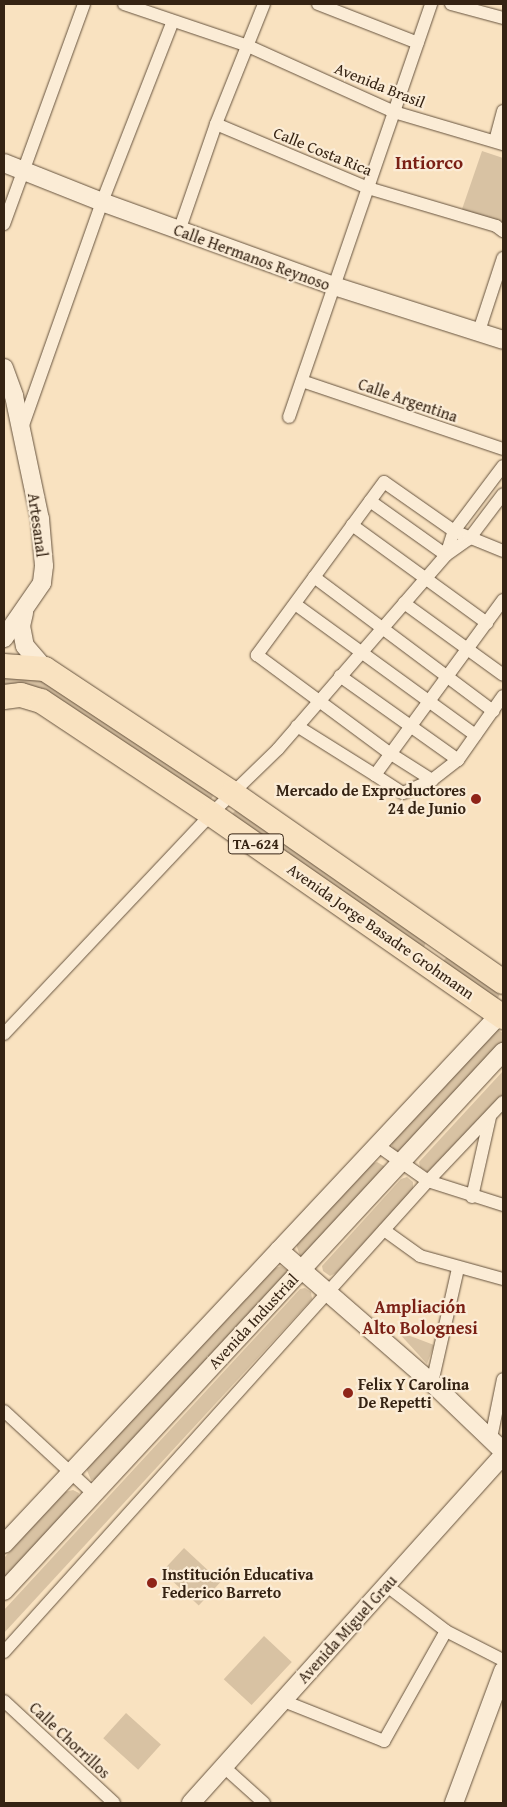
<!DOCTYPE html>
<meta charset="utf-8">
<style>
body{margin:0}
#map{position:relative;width:507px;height:1807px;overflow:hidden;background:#f9e2c0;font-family:"Gentium Book Plus",serif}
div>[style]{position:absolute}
.green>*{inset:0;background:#d8c2a3;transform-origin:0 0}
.roads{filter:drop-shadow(0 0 1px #66533e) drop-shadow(0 0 1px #66533e)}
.street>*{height:12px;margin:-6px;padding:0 6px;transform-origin:6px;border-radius:6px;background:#fbecd6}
.secondary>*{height:18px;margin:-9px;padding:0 9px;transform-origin:9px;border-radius:9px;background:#fbecd6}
.highway>*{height:24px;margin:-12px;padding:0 12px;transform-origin:12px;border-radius:12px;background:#f9e2c0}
.dots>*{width:14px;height:14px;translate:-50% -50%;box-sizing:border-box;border:2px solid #fbecd6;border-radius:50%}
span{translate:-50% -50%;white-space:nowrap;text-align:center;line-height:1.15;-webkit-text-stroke:4.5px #fbecd6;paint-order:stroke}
.shield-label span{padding:1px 4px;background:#fbecd6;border:1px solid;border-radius:4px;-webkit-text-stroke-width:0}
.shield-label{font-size:15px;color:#352313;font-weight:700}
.street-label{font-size:16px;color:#352313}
.poi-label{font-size:16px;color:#352313;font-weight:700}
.right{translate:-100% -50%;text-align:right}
.left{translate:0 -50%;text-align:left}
.neighbourhood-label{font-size:18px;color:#7a1f14;font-weight:700}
.quarter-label{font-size:19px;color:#7a1f14;font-weight:700}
.frame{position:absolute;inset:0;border:5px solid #352313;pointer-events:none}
</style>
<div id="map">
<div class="green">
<i style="clip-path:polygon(482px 151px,503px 158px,503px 230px,460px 215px)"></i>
<i style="clip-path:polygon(4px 677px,47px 681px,210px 790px,213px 796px,209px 802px,4px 689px)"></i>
<i style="clip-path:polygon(238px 808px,427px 940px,424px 947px,417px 948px,230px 816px)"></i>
<i style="clip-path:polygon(450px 954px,501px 991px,498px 998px,490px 998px,442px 962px)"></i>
<i style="clip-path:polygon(498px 1030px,503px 1033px,503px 1042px,401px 1152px,395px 1153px,390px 1141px,491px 1033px)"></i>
<i style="clip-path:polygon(503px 1071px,503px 1094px,434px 1169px,427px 1172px,420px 1167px,419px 1162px)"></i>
<i style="clip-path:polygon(377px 1162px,384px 1166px,384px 1172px,307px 1255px,300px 1256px,296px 1244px,369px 1165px)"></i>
<i style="clip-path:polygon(407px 1177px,413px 1182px,413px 1189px,336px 1273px,330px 1276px,323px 1271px,322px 1266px,401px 1179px)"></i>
<i style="clip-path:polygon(281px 1266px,287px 1270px,284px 1279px,97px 1479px,91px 1480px,86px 1468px,273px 1269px)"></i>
<i style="clip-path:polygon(305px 1288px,311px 1292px,312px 1299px,4px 1633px,4px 1610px,300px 1289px)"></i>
<i style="clip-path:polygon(397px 1331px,434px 1345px,427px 1364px)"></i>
<i style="clip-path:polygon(73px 1490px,79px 1493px,77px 1503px,4px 1580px,4px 1558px,65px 1492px)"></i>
<i style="left:184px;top:1548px;width:50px;height:32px;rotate:43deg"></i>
<i style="left:264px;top:1636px;width:38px;height:59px;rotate:43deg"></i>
<i style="left:126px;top:1713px;width:47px;height:34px;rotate:42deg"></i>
</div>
<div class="roads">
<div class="street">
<i style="left:124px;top:4px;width:131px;rotate:18.7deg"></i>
<i style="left:248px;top:46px;width:160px;rotate:24.3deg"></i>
<i style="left:394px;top:112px;width:114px;rotate:16.4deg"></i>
<i style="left:318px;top:4px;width:107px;rotate:21.3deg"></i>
<i style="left:451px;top:4px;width:54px;rotate:15.1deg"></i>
<i style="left:216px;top:124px;width:165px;rotate:22.8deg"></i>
<i style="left:368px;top:188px;width:134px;rotate:16.5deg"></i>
<i style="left:496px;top:226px;width:9px;rotate:36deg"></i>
<i style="left:495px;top:141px;width:31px;rotate:-75deg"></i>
<i style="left:4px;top:224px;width:234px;rotate:-70deg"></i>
<i style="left:179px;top:231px;width:113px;rotate:-70.9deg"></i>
<i style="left:216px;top:124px;width:129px;rotate:-68.2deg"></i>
<i style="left:479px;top:331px;width:77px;rotate:-71.8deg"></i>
<i style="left:302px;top:381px;width:212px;rotate:18.7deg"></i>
<i style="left:289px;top:417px;width:437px;rotate:-71deg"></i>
<i style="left:22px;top:428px;width:240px;rotate:-70.5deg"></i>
<i style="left:102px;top:202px;width:194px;rotate:-68.6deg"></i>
<i style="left:370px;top:501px;width:93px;rotate:35.4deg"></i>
<i style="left:352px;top:525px;width:167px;rotate:36deg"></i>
<i style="left:503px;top:551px;width:53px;rotate:-157.8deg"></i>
<i style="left:454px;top:531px;width:85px;rotate:-145deg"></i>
<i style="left:384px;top:482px;width:215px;rotate:126.3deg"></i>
<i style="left:257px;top:655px;width:167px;rotate:36.5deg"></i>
<i style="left:391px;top:754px;width:49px;rotate:32.4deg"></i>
<i style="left:432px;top:780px;width:33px;rotate:-38deg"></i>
<i style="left:458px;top:760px;width:78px;rotate:-54.9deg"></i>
<i style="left:446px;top:555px;width:25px;rotate:-72deg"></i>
<i style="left:454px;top:531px;width:81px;rotate:-53deg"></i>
<i style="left:314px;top:577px;width:224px;rotate:36.8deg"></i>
<i style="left:404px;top:603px;width:122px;rotate:36deg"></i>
<i style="left:295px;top:604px;width:223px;rotate:36deg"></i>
<i style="left:340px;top:676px;width:145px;rotate:35.4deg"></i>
<i style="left:297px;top:726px;width:92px;rotate:32.1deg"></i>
<i style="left:375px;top:775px;width:217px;rotate:-53.8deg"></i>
<i style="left:375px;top:775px;width:33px;rotate:33deg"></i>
<i style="left:403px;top:793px;width:32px;rotate:-24deg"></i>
<i style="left:4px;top:1034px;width:302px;rotate:-46.7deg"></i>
<i style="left:211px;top:814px;width:93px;rotate:-44.1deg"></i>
<i style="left:278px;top:749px;width:257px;rotate:-49.1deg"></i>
<i style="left:446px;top:555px;width:28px;rotate:-35deg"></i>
<i style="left:469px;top:539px;width:56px;rotate:-52.9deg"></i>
<i style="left:377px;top:1145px;width:62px;rotate:35.2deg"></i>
<i style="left:428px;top:1181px;width:79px;rotate:17.7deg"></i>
<i style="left:472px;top:1197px;width:82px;rotate:-77.3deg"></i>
<i style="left:384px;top:1230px;width:44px;rotate:35.8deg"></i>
<i style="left:420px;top:1256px;width:86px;rotate:15.5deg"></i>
<i style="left:432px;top:1383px;width:117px;rotate:-77.2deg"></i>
<i style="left:4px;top:1411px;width:122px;rotate:42.7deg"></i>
<i style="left:491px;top:1438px;width:60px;rotate:-78.5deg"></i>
<i style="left:387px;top:1586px;width:74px;rotate:37.3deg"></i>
<i style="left:446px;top:1631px;width:64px;rotate:27deg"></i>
<i style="left:4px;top:1652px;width:634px;rotate:-48.01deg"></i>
<i style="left:428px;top:1181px;width:109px;rotate:-46.5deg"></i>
<i style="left:281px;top:1700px;width:111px;rotate:21.7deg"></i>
<i style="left:384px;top:1741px;width:126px;rotate:-60.6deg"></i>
<i style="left:4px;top:1701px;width:150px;rotate:42.8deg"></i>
<i style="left:224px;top:1767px;width:54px;rotate:42deg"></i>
</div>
<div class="secondary">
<i style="left:4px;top:163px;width:105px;rotate:21.7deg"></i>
<i style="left:102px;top:202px;width:247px;rotate:19.9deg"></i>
<i style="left:334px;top:286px;width:177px;rotate:17.7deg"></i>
<i style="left:4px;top:368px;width:30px;rotate:70deg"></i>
<i style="left:14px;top:396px;width:126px;rotate:78.1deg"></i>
<i style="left:40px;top:519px;width:47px;rotate:85.1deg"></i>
<i style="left:44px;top:566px;width:17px;rotate:97deg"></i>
<i style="left:42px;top:583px;width:67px;rotate:124.6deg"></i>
<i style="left:24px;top:613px;width:13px;rotate:103deg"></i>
<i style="left:21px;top:626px;width:20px;rotate:79deg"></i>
<i style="left:25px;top:646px;width:30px;rotate:49deg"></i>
<i style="left:279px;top:1250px;width:203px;rotate:41deg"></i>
<i style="left:432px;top:1383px;width:98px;rotate:43.8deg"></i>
<i style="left:4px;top:1544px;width:730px;rotate:-46.89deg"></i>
<i style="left:4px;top:1591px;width:735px;rotate:-47.21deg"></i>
<i style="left:191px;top:1803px;width:467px;rotate:-48.1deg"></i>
<i style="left:454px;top:1803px;width:141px;rotate:-69.6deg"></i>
</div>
<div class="highway">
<i style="left:4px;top:666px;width:41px;rotate:4.2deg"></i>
<i style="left:45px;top:669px;width:224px;rotate:33.5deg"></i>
<i style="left:232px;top:793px;width:330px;rotate:34.9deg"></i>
<i style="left:4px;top:697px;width:17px;rotate:-7deg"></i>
<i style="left:21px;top:695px;width:21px;rotate:17deg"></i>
<i style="left:41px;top:701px;width:204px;rotate:33.6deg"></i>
<i style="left:211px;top:814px;width:356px;rotate:34.8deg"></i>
</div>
</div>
<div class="dots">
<i style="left:476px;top:799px;background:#8f2418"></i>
<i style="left:348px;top:1393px;background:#8f2418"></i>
<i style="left:152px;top:1583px;background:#8f2418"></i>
</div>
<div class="shield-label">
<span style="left:256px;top:844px">TA-624</span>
</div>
<div class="street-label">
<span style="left:380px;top:85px;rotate:22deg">Avenida Brasil</span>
<span style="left:323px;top:151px;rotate:22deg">Calle Costa Rica</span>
<span style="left:252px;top:257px;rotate:20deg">Calle Hermanos Reynoso</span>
<span style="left:408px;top:400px;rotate:19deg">Calle Argentina</span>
<span style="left:38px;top:525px;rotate:82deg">Artesanal</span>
<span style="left:381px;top:931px;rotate:35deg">Avenida Jorge Basadre Grohmann</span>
<span style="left:253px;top:1321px;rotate:-47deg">Avenida Industrial</span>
<span style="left:347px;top:1629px;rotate:-48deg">Avenida Miguel Grau</span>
<span style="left:70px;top:1740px;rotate:43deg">Calle Chorrillos</span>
</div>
<div class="poi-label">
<span class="right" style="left:466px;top:799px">Mercado de Exproductores<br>24 de Junio</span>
<span class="left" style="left:358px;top:1393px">Felix Y Carolina<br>De Repetti</span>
<span class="left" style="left:162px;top:1583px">Institución Educativa<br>Federico Barreto</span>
</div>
<div class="neighbourhood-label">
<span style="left:420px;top:1318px">Ampliación<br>Alto Bolognesi</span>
</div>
<div class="quarter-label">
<span style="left:429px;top:163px">Intiorco</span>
</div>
<div class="frame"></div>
</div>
